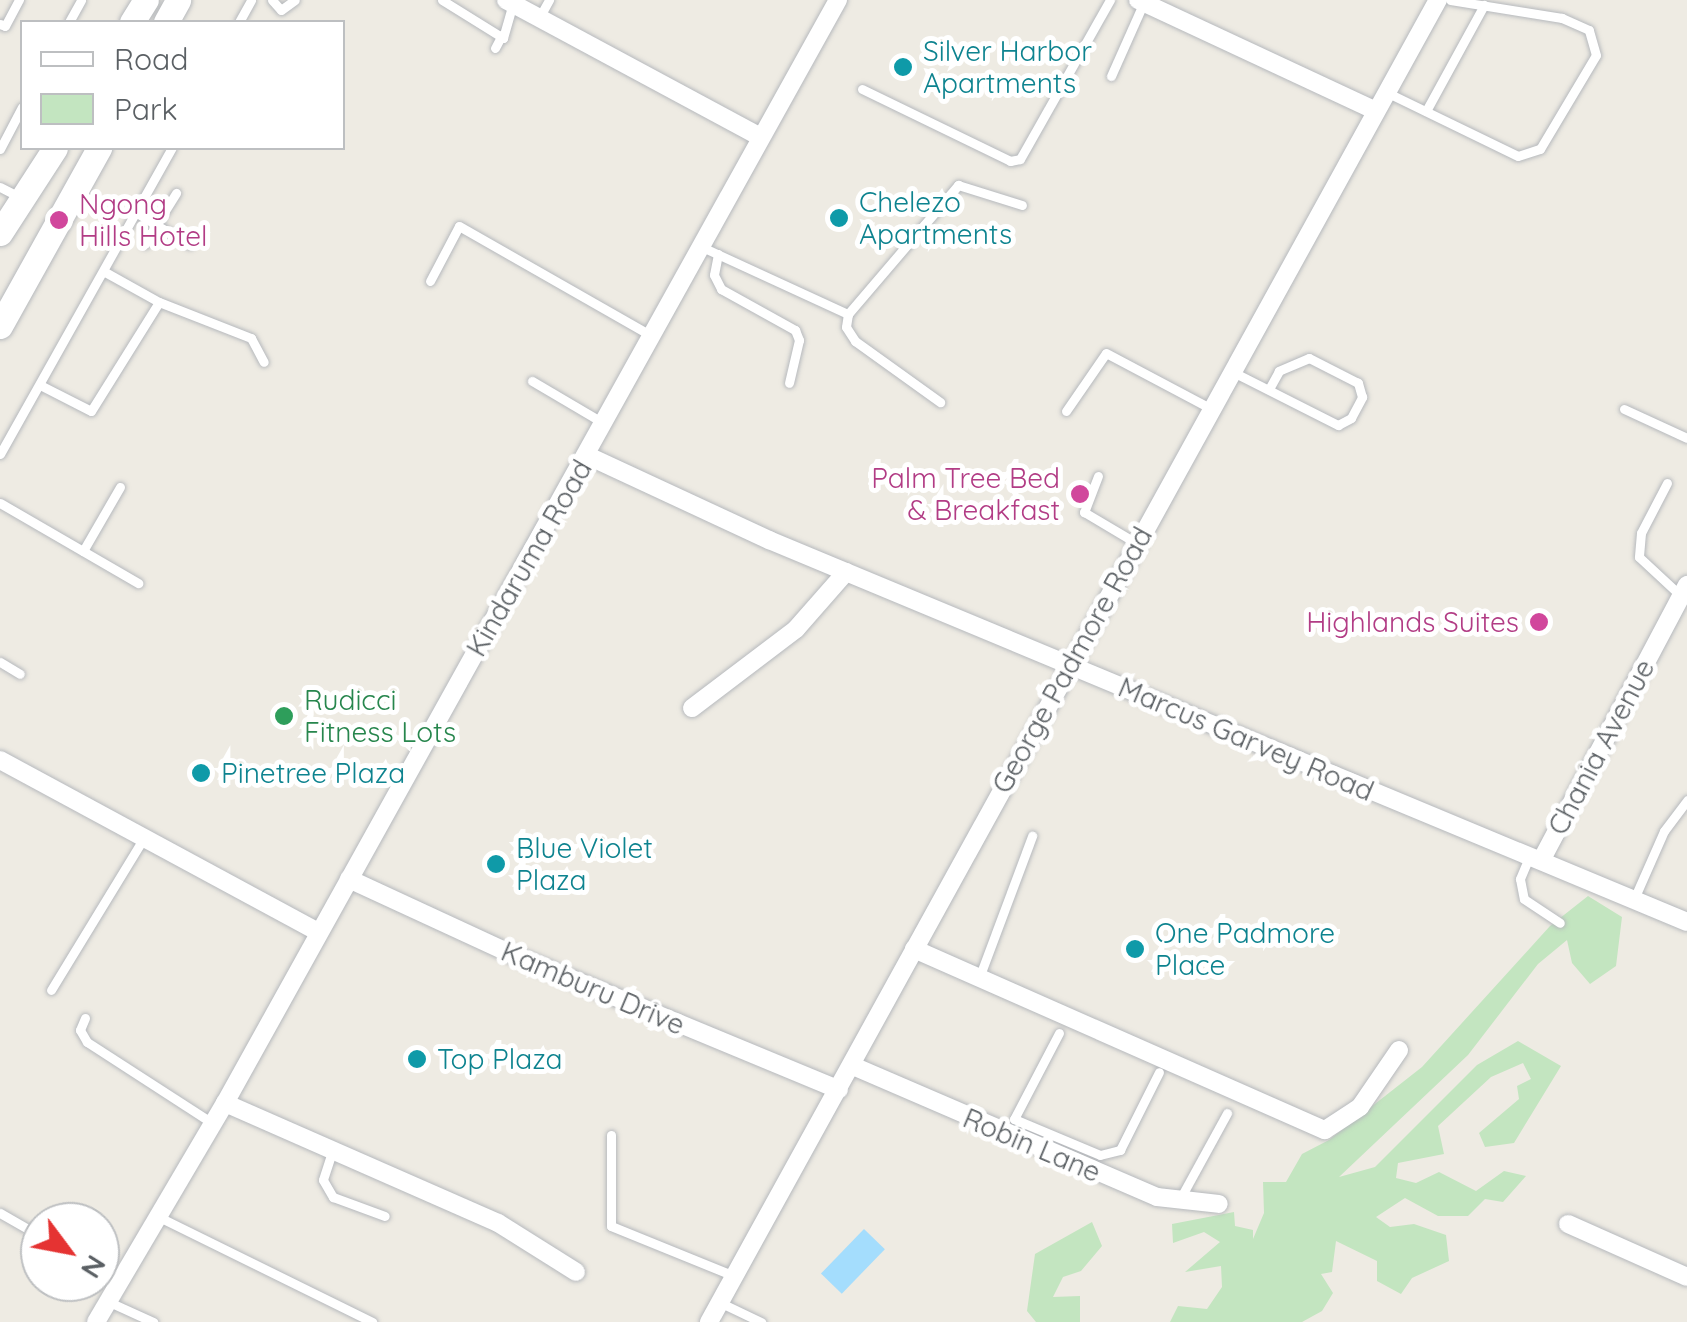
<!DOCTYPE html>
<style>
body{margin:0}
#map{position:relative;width:1687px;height:1322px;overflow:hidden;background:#eeebe3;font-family:Quicksand,sans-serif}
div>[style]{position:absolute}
.green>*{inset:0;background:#c3e5c0}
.water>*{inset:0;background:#a4ddfd;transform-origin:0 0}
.roads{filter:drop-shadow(0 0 2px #b6b9bd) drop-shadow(0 0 2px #b6b9bd)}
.service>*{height:9px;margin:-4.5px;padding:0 4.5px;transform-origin:4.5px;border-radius:4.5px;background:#fff}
.minor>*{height:18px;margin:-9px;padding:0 9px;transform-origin:9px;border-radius:9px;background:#fff}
.secondary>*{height:25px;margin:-12.5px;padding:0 12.5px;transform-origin:12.5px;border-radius:12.5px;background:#fff}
.dots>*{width:28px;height:28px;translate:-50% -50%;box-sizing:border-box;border:5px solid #fff;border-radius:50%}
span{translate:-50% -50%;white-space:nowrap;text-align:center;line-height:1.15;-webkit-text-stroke:10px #fff;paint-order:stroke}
.culture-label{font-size:28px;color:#0d838f}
.left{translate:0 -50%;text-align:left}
.hotel-label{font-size:28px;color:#b23c85}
.right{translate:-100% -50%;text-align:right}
.street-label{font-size:28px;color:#5b6064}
.leisure-label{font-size:28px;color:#27864d}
.legend{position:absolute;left:20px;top:20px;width:325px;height:130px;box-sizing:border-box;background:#fff;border:2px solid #bdbfc1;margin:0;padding:12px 18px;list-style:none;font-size:30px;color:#5b6064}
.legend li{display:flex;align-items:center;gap:20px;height:50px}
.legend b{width:50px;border:2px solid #bdbfc1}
.north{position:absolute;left:20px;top:1202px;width:100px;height:100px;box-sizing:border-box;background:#fff;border:2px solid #bdbfc1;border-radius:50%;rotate:122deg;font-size:28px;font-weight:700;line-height:40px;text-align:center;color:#5b6064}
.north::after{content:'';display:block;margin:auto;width:35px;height:45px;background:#e53332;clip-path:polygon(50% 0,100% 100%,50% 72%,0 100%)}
</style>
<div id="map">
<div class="green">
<i style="clip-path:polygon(1588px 896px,1622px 917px,1616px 966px,1590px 984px,1572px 963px,1567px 940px,1538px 964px,1468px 1055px,1339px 1177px,1375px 1167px,1477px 1065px,1518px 1041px,1561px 1066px,1514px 1143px,1485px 1147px,1479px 1133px,1519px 1099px,1517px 1086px,1531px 1079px,1523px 1063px,1491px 1077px,1438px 1126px,1444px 1154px,1398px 1163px,1396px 1178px,1416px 1183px,1439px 1172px,1476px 1191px,1504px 1171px,1526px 1176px,1503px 1202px,1485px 1199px,1468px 1216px,1438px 1216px,1405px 1198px,1376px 1217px,1390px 1227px,1414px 1224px,1446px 1235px,1449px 1261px,1412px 1278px,1401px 1294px,1377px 1281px,1377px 1261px,1336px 1241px,1332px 1272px,1321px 1274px,1333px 1293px,1322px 1311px,1302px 1322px,1170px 1322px,1178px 1306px,1207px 1309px,1222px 1287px,1221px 1266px,1185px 1272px,1220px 1242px,1204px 1232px,1173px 1243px,1172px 1224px,1234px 1212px,1235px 1226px,1253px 1230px,1253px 1239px,1264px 1213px,1263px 1182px,1286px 1182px,1302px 1154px,1329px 1140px,1422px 1067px,1550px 926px)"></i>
<i style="clip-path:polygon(1092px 1222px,1102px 1246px,1081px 1271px,1063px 1277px,1053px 1297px,1080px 1296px,1080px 1322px,1036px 1322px,1027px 1311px,1035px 1254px)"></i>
</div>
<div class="water">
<i style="left:864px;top:1229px;width:29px;height:62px;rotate:44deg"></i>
</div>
<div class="roads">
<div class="service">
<i style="left:272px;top:0;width:13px;rotate:48deg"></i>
<i style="left:281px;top:10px;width:17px;rotate:-36deg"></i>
<i style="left:442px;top:0;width:72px;rotate:31.9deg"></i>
<i style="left:503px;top:38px;width:35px;rotate:-74deg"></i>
<i style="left:539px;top:18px;width:21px;rotate:-61deg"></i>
<i style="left:69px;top:22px;width:25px;rotate:-61deg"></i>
<i style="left:239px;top:22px;width:25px;rotate:-61deg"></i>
<i style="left:0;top:24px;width:5px;rotate:22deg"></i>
<i style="left:5px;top:26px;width:30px;rotate:-62deg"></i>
<i style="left:495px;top:48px;width:15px;rotate:-62deg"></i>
<i style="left:1111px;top:76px;width:81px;rotate:-66deg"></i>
<i style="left:862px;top:89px;width:165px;rotate:25.9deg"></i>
<i style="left:1010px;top:161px;width:10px;rotate:-11deg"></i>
<i style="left:1020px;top:159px;width:183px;rotate:-60.5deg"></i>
<i style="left:1388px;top:93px;width:144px;rotate:25.9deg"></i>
<i style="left:1518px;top:156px;width:23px;rotate:-18deg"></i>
<i style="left:1540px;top:149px;width:109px;rotate:-59.2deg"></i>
<i style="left:1596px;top:55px;width:26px;rotate:-106deg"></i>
<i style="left:1589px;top:30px;width:30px;rotate:-156deg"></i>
<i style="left:1562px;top:18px;width:113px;rotate:-170.9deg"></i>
<i style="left:1426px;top:111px;width:121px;rotate:-61.3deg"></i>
<i style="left:0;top:149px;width:47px;rotate:-62.4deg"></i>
<i style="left:0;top:187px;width:22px;rotate:27deg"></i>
<i style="left:137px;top:213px;width:22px;rotate:32deg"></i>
<i style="left:156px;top:225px;width:38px;rotate:-58deg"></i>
<i style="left:145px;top:244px;width:22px;rotate:-60deg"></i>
<i style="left:156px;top:225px;width:39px;rotate:30deg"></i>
<i style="left:702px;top:247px;width:161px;rotate:24.7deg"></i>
<i style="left:848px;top:314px;width:170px;rotate:-49.5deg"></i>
<i style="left:958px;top:185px;width:67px;rotate:17.4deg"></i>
<i style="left:718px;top:254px;width:21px;rotate:101deg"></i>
<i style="left:714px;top:275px;width:16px;rotate:63deg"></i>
<i style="left:721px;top:289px;width:85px;rotate:29deg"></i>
<i style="left:795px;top:330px;width:11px;rotate:68deg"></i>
<i style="left:799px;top:340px;width:44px;rotate:103.1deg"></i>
<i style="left:105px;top:272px;width:62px;rotate:29.1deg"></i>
<i style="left:159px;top:302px;width:99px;rotate:21.4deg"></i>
<i style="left:251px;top:338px;width:27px;rotate:62deg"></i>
<i style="left:430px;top:281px;width:62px;rotate:-62.2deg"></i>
<i style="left:459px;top:226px;width:220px;rotate:29.7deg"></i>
<i style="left:848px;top:314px;width:13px;rotate:99deg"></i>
<i style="left:846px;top:327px;width:17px;rotate:57deg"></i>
<i style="left:855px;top:341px;width:105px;rotate:35.7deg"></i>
<i style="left:1233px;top:372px;width:118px;rotate:26.8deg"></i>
<i style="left:1338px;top:425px;width:15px;rotate:-28deg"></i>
<i style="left:1351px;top:418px;width:24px;rotate:-62deg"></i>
<i style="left:1362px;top:397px;width:15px;rotate:-106deg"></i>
<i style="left:1358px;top:383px;width:55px;rotate:-153deg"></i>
<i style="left:1309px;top:358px;width:33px;rotate:157deg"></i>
<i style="left:1279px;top:371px;width:21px;rotate:119deg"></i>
<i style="left:532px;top:381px;width:81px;rotate:30.4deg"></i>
<i style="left:40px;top:385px;width:57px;rotate:27deg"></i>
<i style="left:91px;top:411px;width:128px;rotate:-58deg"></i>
<i style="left:1624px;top:409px;width:69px;rotate:24.7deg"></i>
<i style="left:1066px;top:411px;width:70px;rotate:-55.4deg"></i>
<i style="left:1106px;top:353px;width:118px;rotate:27.9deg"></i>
<i style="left:0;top:454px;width:351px;rotate:-60.7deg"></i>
<i style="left:1098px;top:476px;width:39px;rotate:111deg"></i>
<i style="left:1084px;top:512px;width:61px;rotate:30.8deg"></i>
<i style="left:1667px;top:483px;width:56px;rotate:117.5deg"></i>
<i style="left:1641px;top:533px;width:24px;rotate:95deg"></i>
<i style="left:1639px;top:557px;width:57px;rotate:42.9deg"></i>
<i style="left:0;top:503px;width:160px;rotate:30.1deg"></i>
<i style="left:83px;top:551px;width:74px;rotate:-60deg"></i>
<i style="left:0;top:662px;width:23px;rotate:31deg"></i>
<i style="left:1530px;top:855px;width:26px;rotate:113deg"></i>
<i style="left:1520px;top:879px;width:20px;rotate:79deg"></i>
<i style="left:1524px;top:899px;width:43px;rotate:33.7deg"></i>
<i style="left:1634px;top:899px;width:74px;rotate:-66.2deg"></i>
<i style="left:1664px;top:831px;width:39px;rotate:-53deg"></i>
<i style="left:979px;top:978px;width:152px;rotate:-69.5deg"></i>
<i style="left:51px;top:990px;width:177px;rotate:-58.6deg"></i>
<i style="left:85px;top:1018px;width:13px;rotate:113deg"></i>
<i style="left:80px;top:1030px;width:14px;rotate:60deg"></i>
<i style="left:87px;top:1042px;width:149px;rotate:32.9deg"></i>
<i style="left:1059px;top:1033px;width:97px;rotate:117.6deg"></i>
<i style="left:1014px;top:1119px;width:93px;rotate:22.7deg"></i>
<i style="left:1100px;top:1155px;width:21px;rotate:-14deg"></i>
<i style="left:1120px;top:1150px;width:87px;rotate:-63.4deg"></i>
<i style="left:611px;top:1135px;width:91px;rotate:90deg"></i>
<i style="left:611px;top:1226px;width:133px;rotate:22.1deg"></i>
<i style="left:331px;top:1155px;width:26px;rotate:108deg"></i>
<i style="left:323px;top:1180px;width:20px;rotate:60deg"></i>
<i style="left:333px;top:1197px;width:55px;rotate:20.1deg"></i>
<i style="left:1180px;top:1199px;width:98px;rotate:-61.3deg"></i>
<i style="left:0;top:1213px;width:46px;rotate:29.9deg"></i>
<i style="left:157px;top:1216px;width:240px;rotate:26.2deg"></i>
<i style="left:100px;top:1271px;width:21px;rotate:28deg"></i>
<i style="left:107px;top:1301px;width:51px;rotate:24.5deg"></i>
<i style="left:719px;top:1302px;width:47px;rotate:25.5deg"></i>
</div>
<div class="minor">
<i style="left:506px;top:0;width:289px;rotate:28.3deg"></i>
<i style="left:1138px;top:0;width:260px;rotate:25deg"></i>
<i style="left:588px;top:456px;width:200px;rotate:24.9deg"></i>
<i style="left:769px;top:540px;width:994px;rotate:22.59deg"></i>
<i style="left:692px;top:708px;width:131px;rotate:-37.2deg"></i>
<i style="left:796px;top:629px;width:76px;rotate:-48.7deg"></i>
<i style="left:0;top:760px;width:362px;rotate:28.4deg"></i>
<i style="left:1543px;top:857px;width:308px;rotate:-62.1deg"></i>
<i style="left:349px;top:879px;width:176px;rotate:24.8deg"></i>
<i style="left:509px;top:953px;width:357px;rotate:22.5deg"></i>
<i style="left:914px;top:949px;width:449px;rotate:23.8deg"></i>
<i style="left:1325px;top:1130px;width:42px;rotate:-33.3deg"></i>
<i style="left:1360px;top:1107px;width:69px;rotate:-55.6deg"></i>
<i style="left:853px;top:1066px;width:331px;rotate:23.3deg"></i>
<i style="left:1157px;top:1197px;width:62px;rotate:6.4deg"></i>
<i style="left:225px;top:1103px;width:298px;rotate:23.7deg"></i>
<i style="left:498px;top:1223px;width:92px;rotate:32.1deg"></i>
<i style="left:1568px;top:1224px;width:130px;rotate:24deg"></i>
<i style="left:96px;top:1322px;width:254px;rotate:-59.5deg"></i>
<i style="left:225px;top:1103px;width:1262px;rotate:-60.94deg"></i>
<i style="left:709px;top:1322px;width:1510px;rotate:-61.13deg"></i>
</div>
<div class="secondary">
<i style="left:132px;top:22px;width:26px;rotate:-58deg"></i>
<i style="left:166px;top:22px;width:25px;rotate:-61deg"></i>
<i style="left:0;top:233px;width:101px;rotate:-57.1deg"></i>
<i style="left:0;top:326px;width:204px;rotate:-60.9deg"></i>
</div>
</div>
<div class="dots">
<i style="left:903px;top:67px;background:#0f9aa8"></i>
<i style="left:839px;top:218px;background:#0f9aa8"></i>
<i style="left:59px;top:220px;background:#d1479c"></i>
<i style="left:1080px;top:494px;background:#d1479c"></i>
<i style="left:1539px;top:622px;background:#d1479c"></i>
<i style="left:284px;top:716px;background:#2e9e5b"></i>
<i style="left:201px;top:773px;background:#0f9aa8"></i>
<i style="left:496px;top:864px;background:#0f9aa8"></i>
<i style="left:1135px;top:949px;background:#0f9aa8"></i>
<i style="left:417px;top:1059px;background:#0f9aa8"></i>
</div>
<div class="culture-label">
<span class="left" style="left:923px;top:67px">Silver Harbor<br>Apartments</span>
<span class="left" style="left:859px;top:218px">Chelezo<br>Apartments</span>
<span class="left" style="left:221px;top:773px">Pinetree Plaza</span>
<span class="left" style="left:516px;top:864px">Blue Violet<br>Plaza</span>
<span class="left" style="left:1155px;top:949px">One Padmore<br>Place</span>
<span class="left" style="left:437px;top:1059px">Top Plaza</span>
</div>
<div class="hotel-label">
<span class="left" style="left:79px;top:220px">Ngong<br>Hills Hotel</span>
<span class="right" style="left:1060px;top:494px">Palm Tree Bed<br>&amp; Breakfast</span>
<span class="right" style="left:1519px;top:622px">Highlands Suites</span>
</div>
<div class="street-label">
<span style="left:529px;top:558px;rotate:-60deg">Kindaruma Road</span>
<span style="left:1072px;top:660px;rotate:-61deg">George Padmore Road</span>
<span style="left:1246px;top:739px;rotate:23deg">Marcus Garvey Road</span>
<span style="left:1601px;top:747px;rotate:-62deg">Chania Avenue</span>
<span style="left:593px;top:988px;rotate:23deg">Kamburu Drive</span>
<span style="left:1032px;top:1145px;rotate:23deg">Robin Lane</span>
</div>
<div class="leisure-label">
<span class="left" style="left:304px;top:716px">Rudicci<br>Fitness Lots</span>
</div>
<ul class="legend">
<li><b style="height:12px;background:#fff"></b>Road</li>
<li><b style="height:28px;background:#c3e5c0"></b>Park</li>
</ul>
<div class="north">N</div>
</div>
